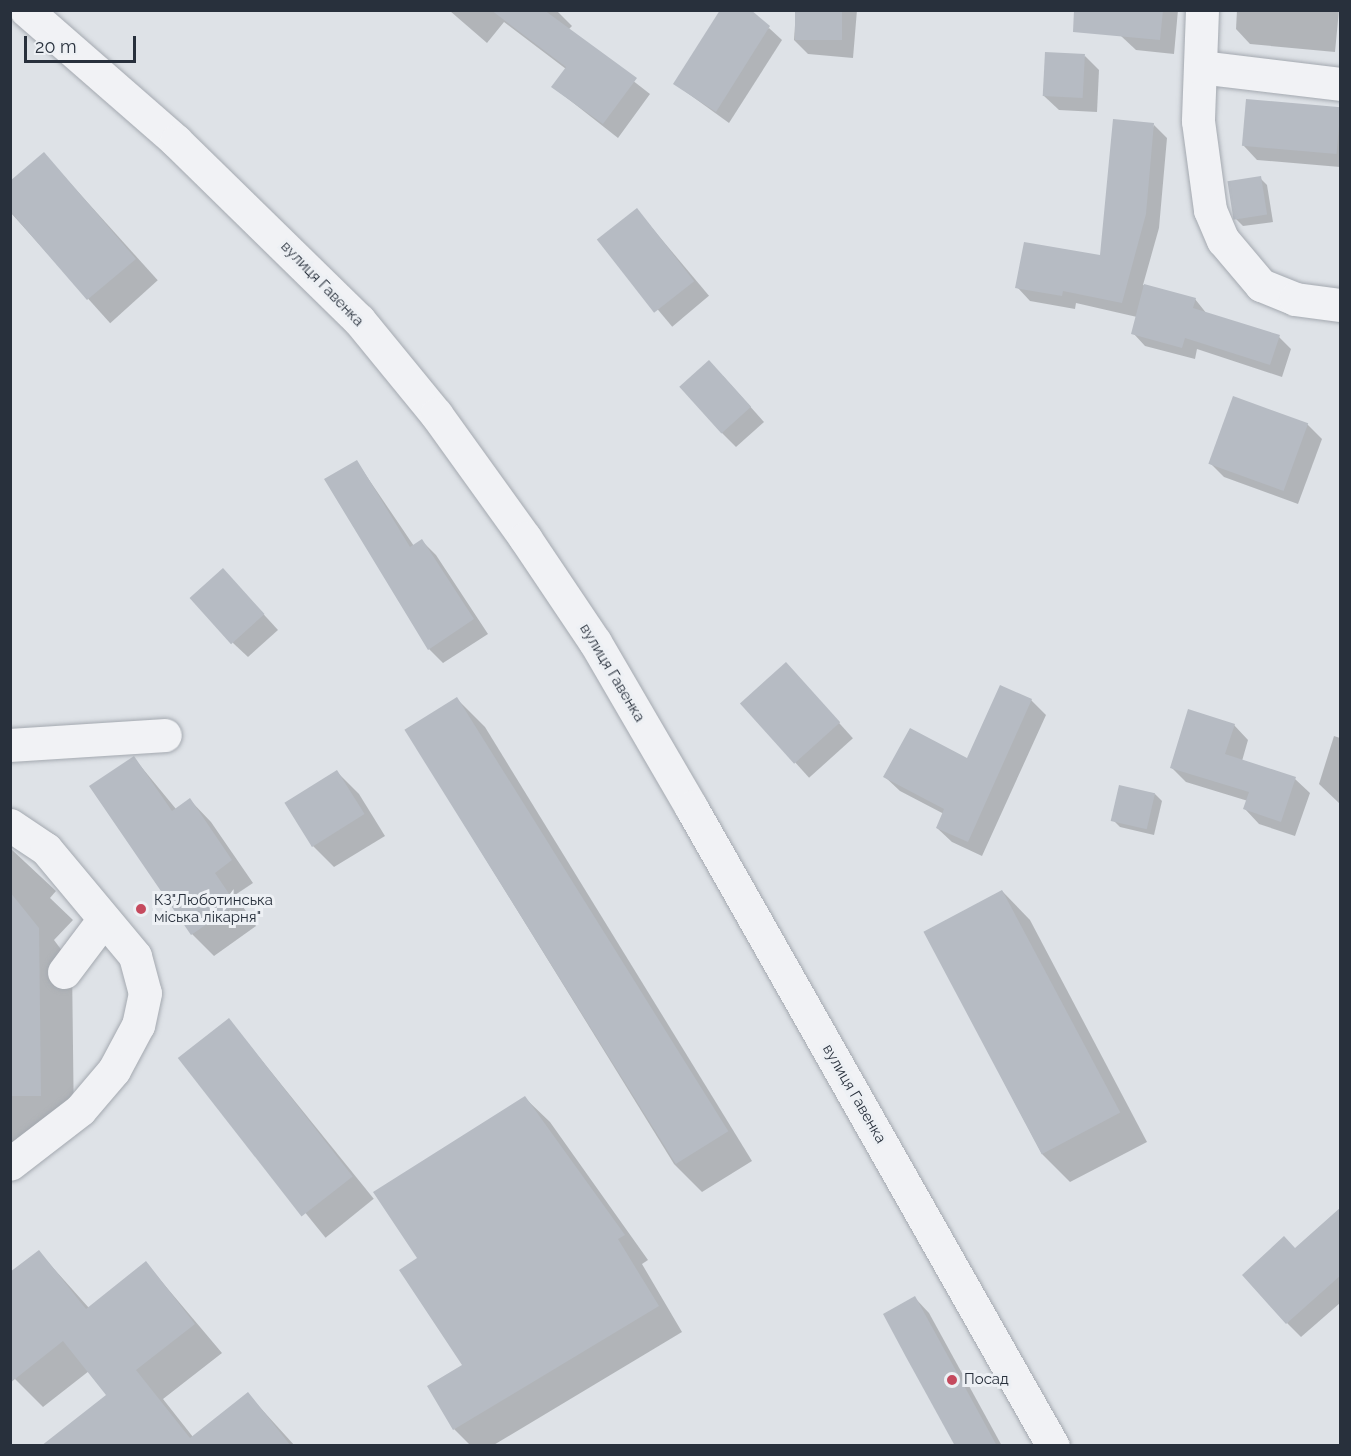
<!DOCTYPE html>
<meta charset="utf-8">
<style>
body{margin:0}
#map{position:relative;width:1351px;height:1456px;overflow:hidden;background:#dee2e7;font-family:Raleway,sans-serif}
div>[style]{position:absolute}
.shadow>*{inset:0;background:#0003;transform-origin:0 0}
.building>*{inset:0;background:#b6bbc3;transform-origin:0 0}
.roads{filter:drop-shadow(0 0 2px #a4a9b0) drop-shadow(0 0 2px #a4a9b0)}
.minor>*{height:33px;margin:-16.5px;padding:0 16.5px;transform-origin:16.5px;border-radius:16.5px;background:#f1f2f5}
.dots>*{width:16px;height:16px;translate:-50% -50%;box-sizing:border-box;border:3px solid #edf0f4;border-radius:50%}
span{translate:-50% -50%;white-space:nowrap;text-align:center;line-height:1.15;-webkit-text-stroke:6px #edf0f4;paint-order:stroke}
.street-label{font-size:15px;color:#28303c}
.poi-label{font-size:15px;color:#28303c}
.left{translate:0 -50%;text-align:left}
.frame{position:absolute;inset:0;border:12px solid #28303c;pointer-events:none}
.scale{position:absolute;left:24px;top:36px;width:112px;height:27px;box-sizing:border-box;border:3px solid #28303c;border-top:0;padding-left:8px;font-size:18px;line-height:21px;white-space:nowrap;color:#28303c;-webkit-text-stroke:4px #edf0f4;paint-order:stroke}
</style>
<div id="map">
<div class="shadow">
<i style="clip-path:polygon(556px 10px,572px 26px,568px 30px,650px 94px,618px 138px,553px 87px,566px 69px,504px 22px,487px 43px,450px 11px)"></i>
<i style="clip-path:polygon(796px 10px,857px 10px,853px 58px,808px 54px,794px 40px)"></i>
<i style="clip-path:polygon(1124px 10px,1178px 10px,1174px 54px,1136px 50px,1121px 36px)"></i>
<i style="clip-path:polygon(1237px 10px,1339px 10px,1335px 52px,1250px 44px,1236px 29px)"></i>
<i style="clip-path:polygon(769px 28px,782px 40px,729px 123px,675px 84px)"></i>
<i style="clip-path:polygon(1085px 56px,1099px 70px,1097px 112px,1059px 110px,1044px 96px)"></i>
<i style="clip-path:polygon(1340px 109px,1340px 167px,1257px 160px,1243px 145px)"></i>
<i style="clip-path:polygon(1154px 125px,1167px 138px,1159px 228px,1143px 285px,1195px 299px,1207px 314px,1279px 337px,1291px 349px,1282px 377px,1197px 349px,1195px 359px,1145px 346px,1133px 333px,1137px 317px,1076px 303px,1075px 309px,1030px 301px,1017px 287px,1101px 257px)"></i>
<i style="left:44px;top:154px;width:170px;height:64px;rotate:48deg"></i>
<i style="clip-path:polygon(1260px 178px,1267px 185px,1273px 222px,1243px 226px,1236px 219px)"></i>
<i style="left:637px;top:210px;width:112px;height:48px;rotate:50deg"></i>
<i style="clip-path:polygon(723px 376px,764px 422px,736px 447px,722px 433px)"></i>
<i style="clip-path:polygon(1307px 424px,1322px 439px,1298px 504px,1224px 477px,1210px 463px)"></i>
<i style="clip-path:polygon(357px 462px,414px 546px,422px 541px,436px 555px,488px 634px,443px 663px,429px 649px)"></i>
<i style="clip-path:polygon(237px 585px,278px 630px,248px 657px,233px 643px)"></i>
<i style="left:786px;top:664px;width:100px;height:59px;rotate:48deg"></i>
<i style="clip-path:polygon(457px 699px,485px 727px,752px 1161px,702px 1192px,674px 1164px,406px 730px)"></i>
<i style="clip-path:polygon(1031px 700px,1046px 715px,982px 856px,952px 842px,937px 828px,944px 814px,900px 791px,885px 777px,968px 760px)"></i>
<i style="clip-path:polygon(1234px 725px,1248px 740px,1242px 761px,1295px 779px,1310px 793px,1295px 836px,1259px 824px,1245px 809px,1248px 801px,1186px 782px,1171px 767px)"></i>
<i style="clip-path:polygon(1334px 736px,1340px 738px,1340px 804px,1319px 784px)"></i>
<i style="clip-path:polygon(134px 758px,176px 809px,190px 800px,211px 822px,253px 883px,235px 895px,256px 926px,214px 956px,192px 934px)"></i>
<i style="clip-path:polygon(337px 772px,359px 794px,385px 836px,334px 867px,312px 845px)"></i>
<i style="clip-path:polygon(1155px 794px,1162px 801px,1154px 835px,1120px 827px,1113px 820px)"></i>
<i style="clip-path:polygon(10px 848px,56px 891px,50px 898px,73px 920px,54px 940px,72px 964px,74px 1129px,10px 1143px)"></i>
<i style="clip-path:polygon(1002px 891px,1030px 920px,1147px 1142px,1070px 1182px,1042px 1154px,925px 932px)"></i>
<i style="left:229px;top:1020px;width:230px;height:62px;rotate:51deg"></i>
<i style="clip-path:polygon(525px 1098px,550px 1122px,648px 1260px,642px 1264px,682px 1332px,492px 1446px,471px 1446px,454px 1429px,464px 1366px,419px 1259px)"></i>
<i style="clip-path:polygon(1340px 1209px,1340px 1303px,1301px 1337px,1287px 1323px)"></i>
<i style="clip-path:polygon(39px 1252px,89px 1308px,146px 1263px,222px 1353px,163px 1399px,193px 1437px,248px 1394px,295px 1446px,67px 1446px,108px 1395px,89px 1371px,43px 1407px,15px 1379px)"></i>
<i style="clip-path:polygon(915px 1298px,929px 1313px,1002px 1446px,957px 1446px)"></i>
</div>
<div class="building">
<i style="clip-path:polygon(491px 10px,544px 10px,637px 78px,603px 124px,551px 87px,566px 67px)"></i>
<i style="clip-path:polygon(720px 10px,751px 10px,770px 26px,716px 112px,673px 84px)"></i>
<i style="left:795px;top:10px;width:47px;height:30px"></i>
<i style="clip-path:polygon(1074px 10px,1163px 10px,1160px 40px,1073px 32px)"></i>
<i style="left:1045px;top:52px;width:40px;height:44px;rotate:3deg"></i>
<i style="left:1246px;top:99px;width:95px;height:47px;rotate:5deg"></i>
<i style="clip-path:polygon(1113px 119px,1154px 123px,1146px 214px,1122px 303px,1063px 291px,1062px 296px,1015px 288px,1024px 242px,1100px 255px)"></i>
<i style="clip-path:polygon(44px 152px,136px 259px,87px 300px,10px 211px,10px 181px)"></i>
<i style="left:1261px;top:176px;width:39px;height:34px;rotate:81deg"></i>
<i style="left:637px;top:208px;width:93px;height:51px;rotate:52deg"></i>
<i style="clip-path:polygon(1144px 284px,1196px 298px,1193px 308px,1280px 335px,1270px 365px,1185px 338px,1182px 348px,1131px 334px)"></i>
<i style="left:709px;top:360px;width:63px;height:40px;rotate:48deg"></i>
<i style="left:1233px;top:396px;width:80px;height:72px;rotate:20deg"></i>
<i style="clip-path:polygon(357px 460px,410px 547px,422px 539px,474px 619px,428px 650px,324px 479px)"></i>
<i style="left:223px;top:568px;width:62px;height:45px;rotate:48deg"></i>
<i style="left:786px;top:662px;width:81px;height:62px;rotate:48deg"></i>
<i style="clip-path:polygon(1000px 685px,1032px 699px,968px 842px,936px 828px,944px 809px,883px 777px,910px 728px,967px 758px)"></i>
<i style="left:457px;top:697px;width:512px;height:62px;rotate:58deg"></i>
<i style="clip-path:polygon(1188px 709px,1235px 724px,1225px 754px,1296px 777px,1281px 822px,1243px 809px,1249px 792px,1170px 768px)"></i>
<i style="clip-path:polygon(134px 756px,172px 811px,190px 798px,232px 860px,215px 873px,236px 904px,191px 935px,89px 786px)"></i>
<i style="left:337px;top:770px;width:52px;height:62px;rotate:58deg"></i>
<i style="left:1119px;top:785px;width:37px;height:37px;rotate:13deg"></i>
<i style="left:1002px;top:890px;width:252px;height:89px;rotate:62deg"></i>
<i style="clip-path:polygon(10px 892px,39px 928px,41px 1096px,10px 1096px)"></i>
<i style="left:229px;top:1018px;width:201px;height:65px;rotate:52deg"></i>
<i style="clip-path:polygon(525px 1096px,625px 1235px,618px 1239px,659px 1306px,453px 1430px,427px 1386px,462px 1365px,399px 1270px,417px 1258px,373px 1192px)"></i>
<i style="clip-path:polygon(1341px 1207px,1341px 1275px,1286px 1324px,1242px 1275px,1284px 1236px,1295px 1248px)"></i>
<i style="clip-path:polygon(39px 1250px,86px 1309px,146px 1261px,195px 1324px,136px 1370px,190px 1438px,248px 1392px,291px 1446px,41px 1446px,106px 1395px,63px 1341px,10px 1383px,10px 1272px)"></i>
<i style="clip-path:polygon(915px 1296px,955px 1369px,997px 1446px,955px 1446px,906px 1357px,883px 1314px)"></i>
</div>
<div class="roads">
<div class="minor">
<i style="left:26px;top:10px;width:199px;rotate:41.1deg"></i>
<i style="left:176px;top:141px;width:256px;rotate:44.4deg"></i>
<i style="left:359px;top:320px;width:122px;rotate:50.7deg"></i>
<i style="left:436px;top:414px;width:153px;rotate:54.3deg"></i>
<i style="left:525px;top:538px;width:125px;rotate:56.1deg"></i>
<i style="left:595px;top:642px;width:191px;rotate:59.8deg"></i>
<i style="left:691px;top:807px;width:734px;rotate:60.47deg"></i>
<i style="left:1202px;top:10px;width:111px;rotate:92.1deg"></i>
<i style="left:1198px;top:121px;width:90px;rotate:82.3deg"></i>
<i style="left:1210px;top:210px;width:33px;rotate:67deg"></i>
<i style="left:1223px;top:240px;width:59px;rotate:49.8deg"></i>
<i style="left:1261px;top:285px;width:37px;rotate:22deg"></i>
<i style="left:1295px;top:299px;width:45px;rotate:7.6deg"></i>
<i style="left:1200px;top:67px;width:141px;rotate:6.9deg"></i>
<i style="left:10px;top:745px;width:155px;rotate:-3.7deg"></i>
<i style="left:10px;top:825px;width:43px;rotate:33.7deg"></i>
<i style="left:46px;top:849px;width:139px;rotate:50.2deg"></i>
<i style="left:135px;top:956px;width:38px;rotate:75deg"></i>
<i style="left:145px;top:993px;width:33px;rotate:102deg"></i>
<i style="left:138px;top:1025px;width:51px;rotate:118.1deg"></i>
<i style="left:114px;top:1070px;width:52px;rotate:130.4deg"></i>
<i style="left:80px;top:1110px;width:88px;rotate:142.4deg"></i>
<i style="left:64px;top:972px;width:66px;rotate:-53deg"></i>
</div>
</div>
<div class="dots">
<i style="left:141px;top:909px;background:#c54a5e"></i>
<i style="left:952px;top:1380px;background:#c54a5e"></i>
</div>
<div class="street-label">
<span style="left:322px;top:284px;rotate:46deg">вулиця Гавенка</span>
<span style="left:612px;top:673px;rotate:59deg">вулиця Гавенка</span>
<span style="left:854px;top:1094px;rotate:60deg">вулиця Гавенка</span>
</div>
<div class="poi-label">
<span class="left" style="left:154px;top:909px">КЗ"Люботинська<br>мiська лiкарня"</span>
<span class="left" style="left:964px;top:1380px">Посад</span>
</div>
<div class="frame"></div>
<div class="scale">20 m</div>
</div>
